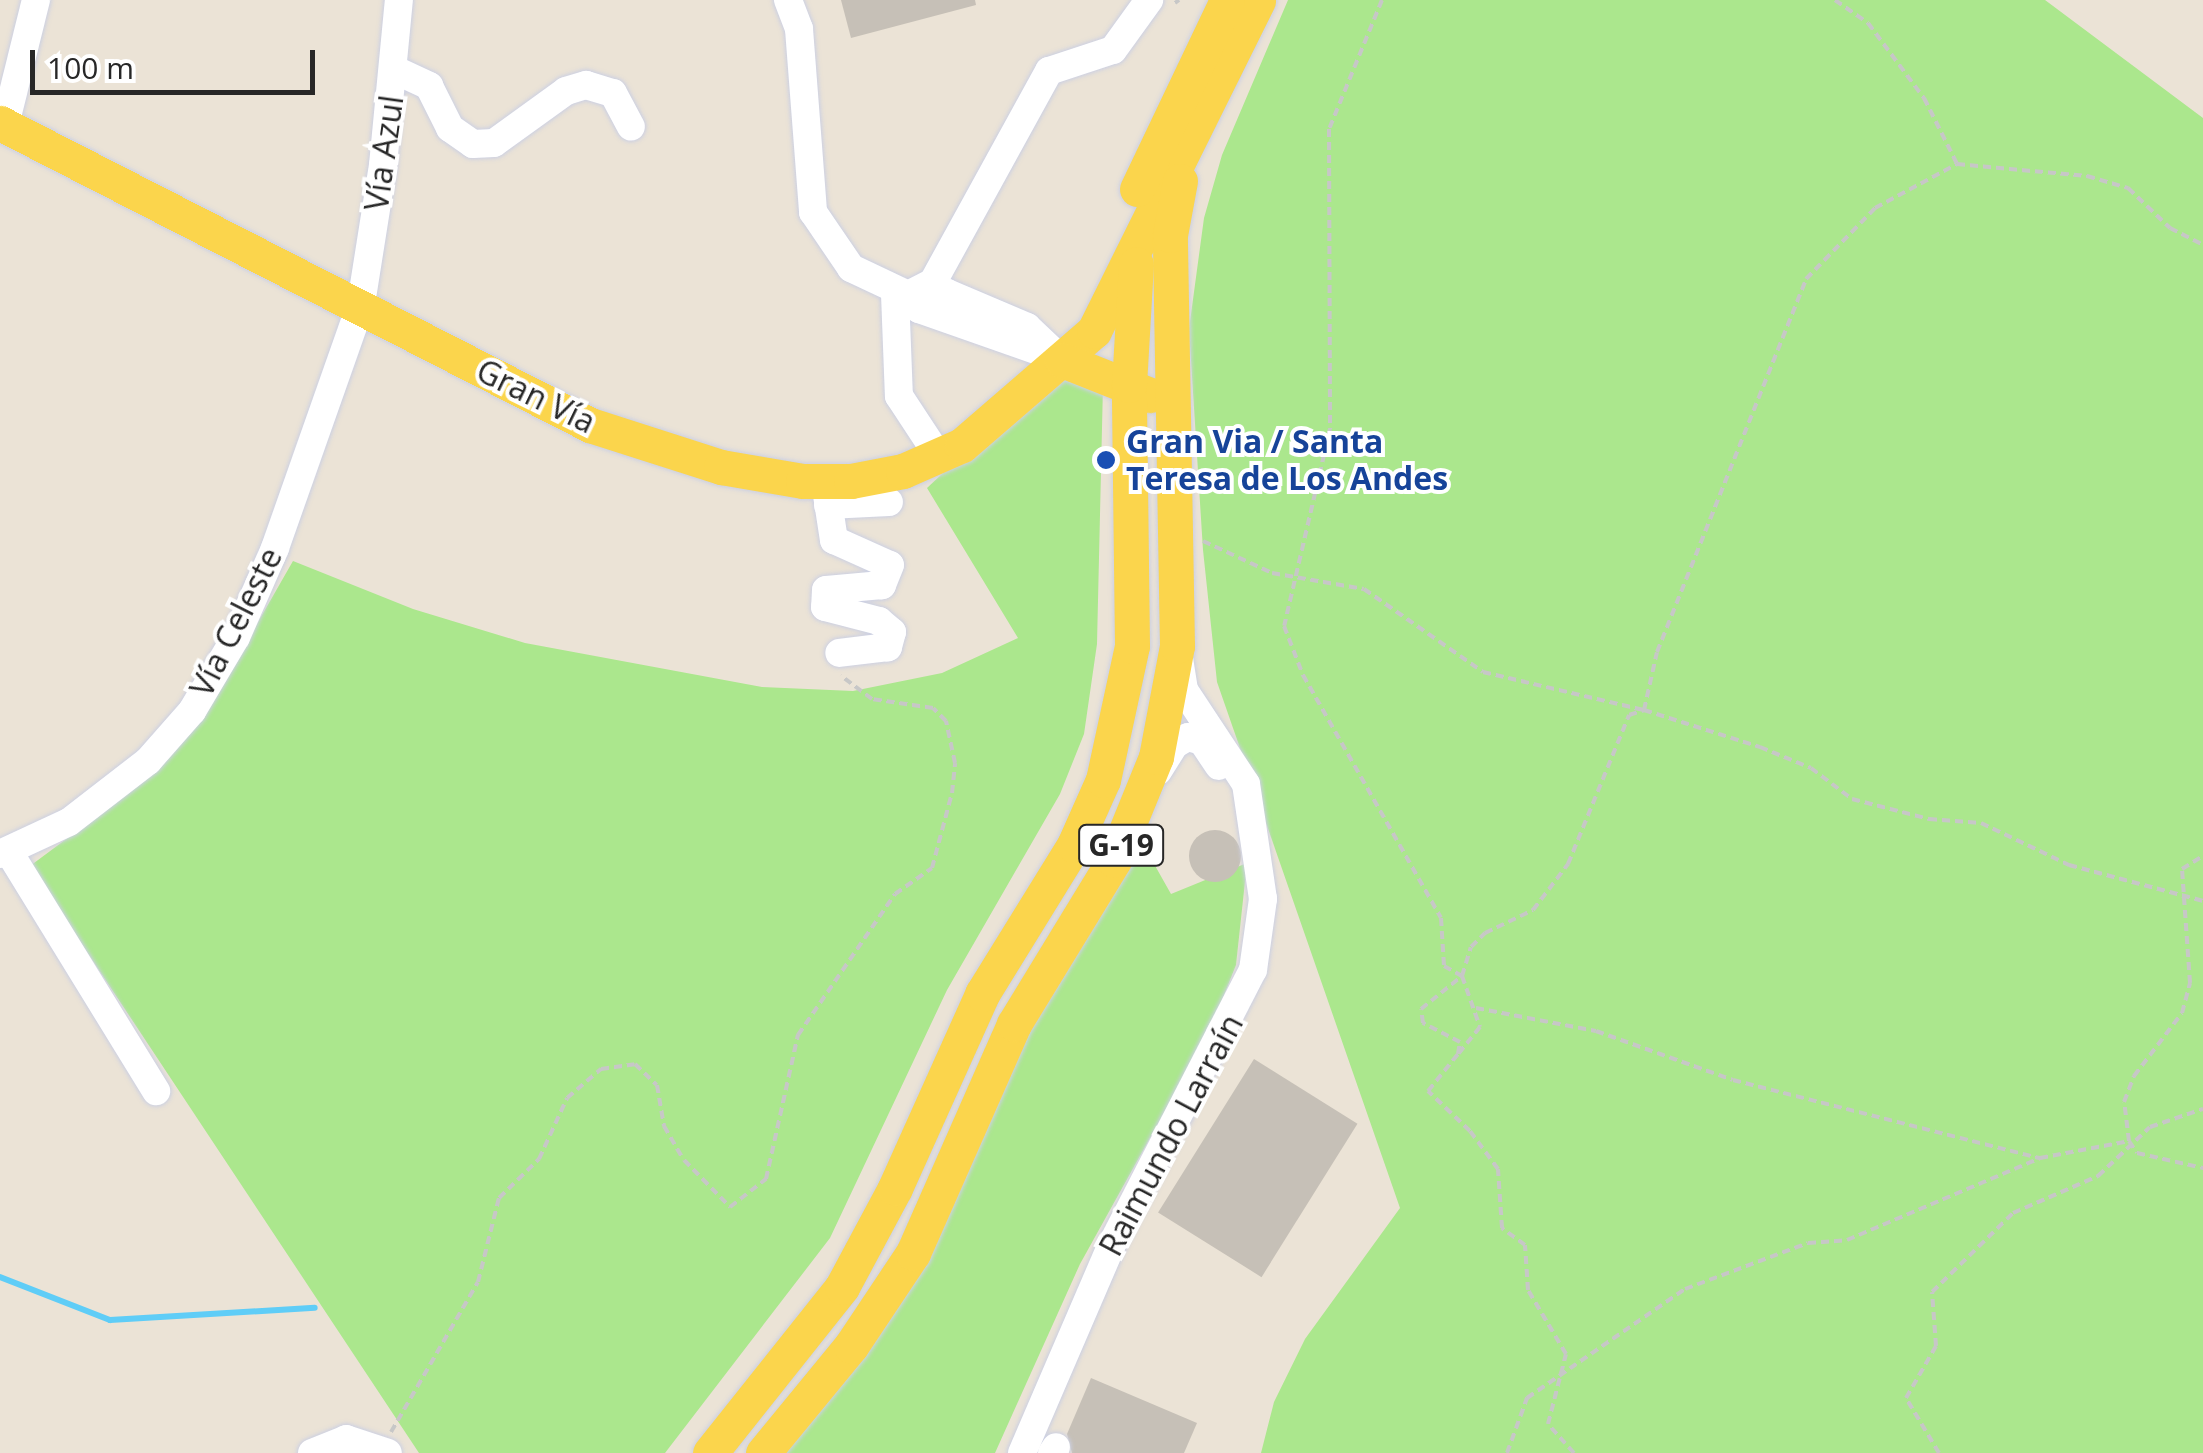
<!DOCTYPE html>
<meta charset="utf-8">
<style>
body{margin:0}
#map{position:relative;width:2203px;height:1453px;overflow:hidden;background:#ebe3d6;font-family:"Open Sans",sans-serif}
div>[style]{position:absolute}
.green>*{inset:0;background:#abe78d}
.stream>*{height:6px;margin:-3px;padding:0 3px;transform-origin:3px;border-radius:3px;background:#5fcdf7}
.building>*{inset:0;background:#c6c0b7;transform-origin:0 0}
.round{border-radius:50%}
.path>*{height:4px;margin-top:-2px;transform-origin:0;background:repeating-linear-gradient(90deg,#c7c7c7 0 8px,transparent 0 13px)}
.roads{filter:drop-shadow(0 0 2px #ccd0e2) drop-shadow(0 0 2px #ccd0e2)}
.minor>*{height:28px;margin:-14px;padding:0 14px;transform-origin:14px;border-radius:14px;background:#fff}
.major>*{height:35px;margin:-17.5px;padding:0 17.5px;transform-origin:17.5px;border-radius:17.5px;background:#fbd54c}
.dots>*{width:28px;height:28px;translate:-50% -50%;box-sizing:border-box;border:5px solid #fff;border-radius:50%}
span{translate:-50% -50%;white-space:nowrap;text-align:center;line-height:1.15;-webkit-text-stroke:8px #fff;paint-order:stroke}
.shield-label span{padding:2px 8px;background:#fff;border:2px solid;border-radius:8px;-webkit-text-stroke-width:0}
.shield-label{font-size:30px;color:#272727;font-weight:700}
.street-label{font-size:32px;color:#272727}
.transit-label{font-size:32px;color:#164399;font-weight:700}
.left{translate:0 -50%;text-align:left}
.scale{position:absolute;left:30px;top:50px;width:285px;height:45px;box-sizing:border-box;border:5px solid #272727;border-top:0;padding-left:12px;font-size:30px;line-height:35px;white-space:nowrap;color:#272727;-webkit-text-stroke:8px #fff;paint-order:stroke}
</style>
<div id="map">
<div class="green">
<i style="clip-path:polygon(1288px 0,2045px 0,2203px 118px,2203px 1453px,1261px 1453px,1274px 1402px,1305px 1339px,1400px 1208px,1217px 682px,1203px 550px,1189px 329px,1204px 218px,1222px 155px)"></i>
<i style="clip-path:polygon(1058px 365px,1103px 385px,1097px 644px,1084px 734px,1060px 794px,947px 990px,830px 1238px,665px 1453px,419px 1453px,30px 866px,120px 799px,218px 692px,293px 561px,413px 609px,525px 643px,762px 687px,853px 691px,942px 673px,1018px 638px,927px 488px)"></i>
<i style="clip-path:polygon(1140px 839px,1171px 894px,1247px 863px,1236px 965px,1211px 1028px,1080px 1264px,995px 1453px,783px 1453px)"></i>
</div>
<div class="stream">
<i style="left:0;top:1277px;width:118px;rotate:21.4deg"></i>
<i style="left:110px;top:1320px;width:205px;rotate:-3.4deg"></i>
</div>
<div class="building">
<i style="clip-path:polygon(841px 0,975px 0,976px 5px,851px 38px)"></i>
<i class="round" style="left:1189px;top:830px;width:52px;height:52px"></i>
<i style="left:1254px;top:1059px;width:122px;height:181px;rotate:32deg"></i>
<i style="clip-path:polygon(1091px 1378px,1197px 1423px,1184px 1453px,1072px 1453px,1067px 1434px)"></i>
</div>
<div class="path">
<i style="left:1382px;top:0;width:139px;rotate:112.3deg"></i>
<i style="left:1329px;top:129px;width:300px;rotate:89.8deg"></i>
<i style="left:1330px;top:429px;width:202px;rotate:103.1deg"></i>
<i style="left:1284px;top:626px;width:53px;rotate:68.8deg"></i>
<i style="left:1303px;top:675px;width:279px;rotate:60.4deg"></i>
<i style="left:1441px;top:918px;width:48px;rotate:86.4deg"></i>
<i style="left:1444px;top:966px;width:21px;rotate:29deg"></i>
<i style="left:1462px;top:976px;width:54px;rotate:70.6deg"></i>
<i style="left:1480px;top:1027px;width:35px;rotate:129deg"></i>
<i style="left:1835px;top:0;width:40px;rotate:34.9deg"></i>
<i style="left:1868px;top:23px;width:94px;rotate:53.3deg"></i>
<i style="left:1924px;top:98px;width:74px;rotate:63.4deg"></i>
<i style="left:1175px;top:3px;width:5px;rotate:-37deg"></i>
<i style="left:1203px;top:541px;width:76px;rotate:24.9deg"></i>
<i style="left:1272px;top:573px;width:93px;rotate:9.9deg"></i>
<i style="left:1364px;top:589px;width:145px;rotate:34.9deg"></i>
<i style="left:1483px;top:672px;width:165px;rotate:13.3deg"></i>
<i style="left:1644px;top:710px;width:59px;rotate:-77.4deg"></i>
<i style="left:1657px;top:652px;width:402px;rotate:-68.2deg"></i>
<i style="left:1806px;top:279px;width:99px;rotate:-45.8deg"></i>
<i style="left:1875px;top:208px;width:93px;rotate:-28.2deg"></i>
<i style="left:1957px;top:164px;width:131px;rotate:5.3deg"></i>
<i style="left:2087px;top:176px;width:43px;rotate:16.3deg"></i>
<i style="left:2128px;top:188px;width:58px;rotate:43.6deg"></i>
<i style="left:2170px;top:228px;width:37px;rotate:27deg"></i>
<i style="left:1476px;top:1008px;width:122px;rotate:10.9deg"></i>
<i style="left:1596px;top:1031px;width:145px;rotate:19.7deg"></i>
<i style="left:1733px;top:1080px;width:317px;rotate:14.3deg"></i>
<i style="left:2129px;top:1141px;width:14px;rotate:56deg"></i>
<i style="left:2137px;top:1153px;width:68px;rotate:12.8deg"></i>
<i style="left:391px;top:1432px;width:173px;rotate:-59.9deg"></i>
<i style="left:478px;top:1282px;width:87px;rotate:-76deg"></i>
<i style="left:499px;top:1198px;width:56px;rotate:-44.3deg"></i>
<i style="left:539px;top:1159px;width:67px;rotate:-65.3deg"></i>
<i style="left:567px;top:1098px;width:45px;rotate:-40.5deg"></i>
<i style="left:601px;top:1069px;width:34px;rotate:-8deg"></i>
<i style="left:635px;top:1064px;width:30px;rotate:44deg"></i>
<i style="left:657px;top:1085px;width:42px;rotate:80.3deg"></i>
<i style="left:664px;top:1126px;width:39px;rotate:60deg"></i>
<i style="left:684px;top:1160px;width:66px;rotate:45.6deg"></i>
<i style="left:730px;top:1207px;width:46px;rotate:-37.9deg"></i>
<i style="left:766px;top:1179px;width:148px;rotate:-77.5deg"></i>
<i style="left:798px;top:1035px;width:171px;rotate:-55.5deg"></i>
<i style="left:895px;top:894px;width:45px;rotate:-35.1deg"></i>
<i style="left:932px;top:868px;width:78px;rotate:-75.1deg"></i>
<i style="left:952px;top:793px;width:30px;rotate:-84deg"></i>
<i style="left:955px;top:763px;width:43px;rotate:-102.1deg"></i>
<i style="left:946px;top:721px;width:18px;rotate:-135deg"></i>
<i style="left:933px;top:708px;width:62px;rotate:-171.6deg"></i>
<i style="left:872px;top:699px;width:39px;rotate:-143deg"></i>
<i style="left:1507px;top:1453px;width:59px;rotate:-70deg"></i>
<i style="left:1527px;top:1398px;width:192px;rotate:-34.6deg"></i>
<i style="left:1685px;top:1289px;width:131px;rotate:-20.5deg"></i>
<i style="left:1808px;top:1243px;width:39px;rotate:-4deg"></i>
<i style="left:1847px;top:1240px;width:210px;rotate:-23deg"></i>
<i style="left:2040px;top:1158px;width:91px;rotate:-10.8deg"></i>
<i style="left:2129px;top:1141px;width:39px;rotate:-97deg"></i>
<i style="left:2124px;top:1102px;width:28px;rotate:-69deg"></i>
<i style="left:2134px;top:1076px;width:79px;rotate:-52.7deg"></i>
<i style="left:2182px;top:1013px;width:31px;rotate:-75deg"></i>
<i style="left:2190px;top:983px;width:114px;rotate:-94deg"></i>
<i style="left:2182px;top:869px;width:25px;rotate:-32deg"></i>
<i style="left:1574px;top:1453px;width:39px;rotate:-132deg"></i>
<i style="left:1548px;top:1424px;width:72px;rotate:-75.6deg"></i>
<i style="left:1566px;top:1354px;width:74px;rotate:-120.7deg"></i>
<i style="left:1528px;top:1290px;width:45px;rotate:-93.8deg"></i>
<i style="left:1525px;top:1245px;width:29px;rotate:-144deg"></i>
<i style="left:1502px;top:1228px;width:59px;rotate:-93.9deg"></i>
<i style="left:1498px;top:1169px;width:47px;rotate:-126.4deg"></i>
<i style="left:1470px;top:1131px;width:58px;rotate:-136.4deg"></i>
<i style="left:1428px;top:1091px;width:48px;rotate:-51deg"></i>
<i style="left:1458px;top:1054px;width:12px;rotate:-81deg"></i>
<i style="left:1460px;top:1042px;width:42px;rotate:-152.8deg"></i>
<i style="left:1423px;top:1023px;width:14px;rotate:-98deg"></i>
<i style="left:1421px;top:1009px;width:53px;rotate:-38.8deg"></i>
<i style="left:1462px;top:976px;width:30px;rotate:-73deg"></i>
<i style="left:1471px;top:947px;width:20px;rotate:-45deg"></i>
<i style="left:1485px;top:933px;width:53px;rotate:-25.6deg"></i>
<i style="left:1533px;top:910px;width:58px;rotate:-52.7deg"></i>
<i style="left:1568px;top:864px;width:161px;rotate:-67.7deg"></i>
<i style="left:1629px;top:715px;width:16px;rotate:-18deg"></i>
<i style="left:1644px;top:710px;width:122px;rotate:17.7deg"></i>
<i style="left:1760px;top:747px;width:55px;rotate:22.4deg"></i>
<i style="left:1811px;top:768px;width:51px;rotate:37.1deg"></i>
<i style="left:1852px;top:799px;width:80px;rotate:14.6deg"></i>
<i style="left:1929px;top:819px;width:52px;rotate:4.4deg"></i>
<i style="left:1981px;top:823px;width:98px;rotate:25.5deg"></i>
<i style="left:2069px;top:865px;width:139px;rotate:15deg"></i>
<i style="left:1939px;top:1453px;width:64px;rotate:-121deg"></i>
<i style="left:1906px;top:1398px;width:60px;rotate:-60deg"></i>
<i style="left:1936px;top:1346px;width:54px;rotate:-94.2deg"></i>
<i style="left:1932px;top:1292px;width:113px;rotate:-44.3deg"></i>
<i style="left:2013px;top:1213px;width:93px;rotate:-23.5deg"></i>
<i style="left:2098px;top:1176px;width:71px;rotate:-43.3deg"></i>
<i style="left:2150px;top:1127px;width:56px;rotate:-18.8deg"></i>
</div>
<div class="roads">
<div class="minor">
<i style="left:788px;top:0;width:31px;rotate:69deg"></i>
<i style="left:799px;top:29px;width:184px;rotate:85.6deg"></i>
<i style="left:813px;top:212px;width:68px;rotate:55.8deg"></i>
<i style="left:851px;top:268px;width:63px;rotate:25.3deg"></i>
<i style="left:908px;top:295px;width:28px;rotate:-27deg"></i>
<i style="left:933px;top:282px;width:241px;rotate:-61.2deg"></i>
<i style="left:1049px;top:71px;width:67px;rotate:-18.2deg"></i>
<i style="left:1113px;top:50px;width:62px;rotate:-54.2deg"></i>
<i style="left:395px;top:70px;width:38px;rotate:25deg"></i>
<i style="left:429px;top:86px;width:47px;rotate:63.4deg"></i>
<i style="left:450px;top:128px;width:28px;rotate:35deg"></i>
<i style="left:473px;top:144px;width:21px;rotate:-3deg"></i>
<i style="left:494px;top:143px;width:89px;rotate:-35.8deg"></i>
<i style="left:566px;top:91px;width:21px;rotate:-17deg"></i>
<i style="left:586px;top:85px;width:28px;rotate:17deg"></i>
<i style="left:613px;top:93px;width:38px;rotate:62deg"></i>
<i style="left:5px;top:125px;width:129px;rotate:-76.1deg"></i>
<i style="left:895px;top:294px;width:102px;rotate:87.8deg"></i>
<i style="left:899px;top:396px;width:73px;rotate:56.7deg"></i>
<i style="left:908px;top:295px;width:18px;rotate:52deg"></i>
<i style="left:919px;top:309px;width:151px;rotate:19.4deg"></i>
<i style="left:915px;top:295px;width:32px;rotate:-4deg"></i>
<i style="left:947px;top:293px;width:87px;rotate:23deg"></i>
<i style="left:1027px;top:327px;width:48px;rotate:43.3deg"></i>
<i style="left:825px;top:482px;width:59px;rotate:81.2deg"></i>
<i style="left:834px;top:540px;width:61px;rotate:24.1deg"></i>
<i style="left:890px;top:565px;width:22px;rotate:112deg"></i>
<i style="left:882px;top:585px;width:56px;rotate:174.9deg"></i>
<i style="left:826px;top:590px;width:17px;rotate:93deg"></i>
<i style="left:825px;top:607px;width:56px;rotate:14.5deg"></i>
<i style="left:879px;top:621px;width:17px;rotate:40deg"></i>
<i style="left:892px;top:632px;width:16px;rotate:105deg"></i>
<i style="left:888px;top:647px;width:49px;rotate:173deg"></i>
<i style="left:828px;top:505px;width:61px;rotate:-2.8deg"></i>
<i style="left:1158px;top:771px;width:31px;rotate:-58deg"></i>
<i style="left:1174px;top:745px;width:16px;rotate:-30deg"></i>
<i style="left:1188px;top:737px;width:15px;rotate:16deg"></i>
<i style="left:1202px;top:741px;width:30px;rotate:56deg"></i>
<i style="left:9px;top:852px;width:281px;rotate:58.4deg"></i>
<i style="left:0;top:854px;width:76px;rotate:-24.9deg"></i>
<i style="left:69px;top:822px;width:100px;rotate:-37.7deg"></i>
<i style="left:148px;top:761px;width:67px;rotate:-48.7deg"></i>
<i style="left:192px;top:711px;width:86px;rotate:-59.3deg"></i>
<i style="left:236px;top:637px;width:97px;rotate:-66.3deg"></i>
<i style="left:275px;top:548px;width:259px;rotate:-70.6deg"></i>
<i style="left:361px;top:304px;width:141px;rotate:-81deg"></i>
<i style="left:383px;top:165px;width:166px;rotate:-84.5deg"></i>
<i style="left:312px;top:1453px;width:37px;rotate:-22deg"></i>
<i style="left:346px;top:1439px;width:44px;rotate:18.4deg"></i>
<i style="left:1022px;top:1453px;width:228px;rotate:-66.7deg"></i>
<i style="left:1112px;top:1244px;width:308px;rotate:-62.8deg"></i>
<i style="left:1253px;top:970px;width:72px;rotate:-82deg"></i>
<i style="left:1263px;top:899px;width:116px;rotate:-98.4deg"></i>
<i style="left:1246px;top:784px;width:113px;rotate:-123.4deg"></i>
<i style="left:1184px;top:690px;width:31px;rotate:-99deg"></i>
<i style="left:1052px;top:1453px;width:7px;rotate:-56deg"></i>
</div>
<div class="major">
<i style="left:0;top:123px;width:663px;rotate:27.11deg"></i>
<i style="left:590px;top:425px;width:138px;rotate:17.8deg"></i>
<i style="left:721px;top:467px;width:83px;rotate:9.7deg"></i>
<i style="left:803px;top:481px;width:48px"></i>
<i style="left:851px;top:481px;width:53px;rotate:-10.9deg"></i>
<i style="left:903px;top:471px;width:64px;rotate:-23.8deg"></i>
<i style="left:962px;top:445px;width:174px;rotate:-40.8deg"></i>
<i style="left:1094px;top:331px;width:369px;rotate:-63.6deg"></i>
<i style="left:1137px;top:189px;width:209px;rotate:-64.5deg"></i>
<i style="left:1062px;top:360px;width:95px;rotate:21.7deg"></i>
<i style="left:710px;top:1453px;width:212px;rotate:-51.5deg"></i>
<i style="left:842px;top:1287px;width:112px;rotate:-61.8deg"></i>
<i style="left:895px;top:1188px;width:213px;rotate:-65.8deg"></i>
<i style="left:982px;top:994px;width:175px;rotate:-58.3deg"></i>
<i style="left:1074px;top:845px;width:71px;rotate:-66deg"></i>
<i style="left:1103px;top:780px;width:137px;rotate:-77.8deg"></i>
<i style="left:1132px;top:646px;width:261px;rotate:-90.7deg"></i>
<i style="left:1129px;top:385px;width:121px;rotate:-86.7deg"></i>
<i style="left:763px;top:1453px;width:139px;rotate:-50.6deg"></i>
<i style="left:851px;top:1346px;width:112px;rotate:-56.3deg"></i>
<i style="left:913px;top:1253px;width:250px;rotate:-66.2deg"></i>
<i style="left:1014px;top:1024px;width:192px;rotate:-58.6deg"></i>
<i style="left:1114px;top:860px;width:111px;rotate:-67.8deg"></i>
<i style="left:1156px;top:757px;width:113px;rotate:-79.3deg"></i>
<i style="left:1177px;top:646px;width:411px;rotate:-91deg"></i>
<i style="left:1170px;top:235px;width:55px;rotate:-79.5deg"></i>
</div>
</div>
<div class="dots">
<i style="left:1106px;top:460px;background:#1a4fb4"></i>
</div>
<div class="shield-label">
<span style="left:1121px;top:845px">G-19</span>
</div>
<div class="street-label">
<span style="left:384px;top:153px;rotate:-82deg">Vía Azul</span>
<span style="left:536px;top:396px;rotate:26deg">Gran Vía</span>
<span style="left:236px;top:622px;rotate:-63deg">Vía Celeste</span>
<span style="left:1171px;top:1135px;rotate:-62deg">Raimundo Larraín</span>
</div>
<div class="transit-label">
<span class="left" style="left:1126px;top:460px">Gran Via / Santa<br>Teresa de Los Andes</span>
</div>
<div class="scale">100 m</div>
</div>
